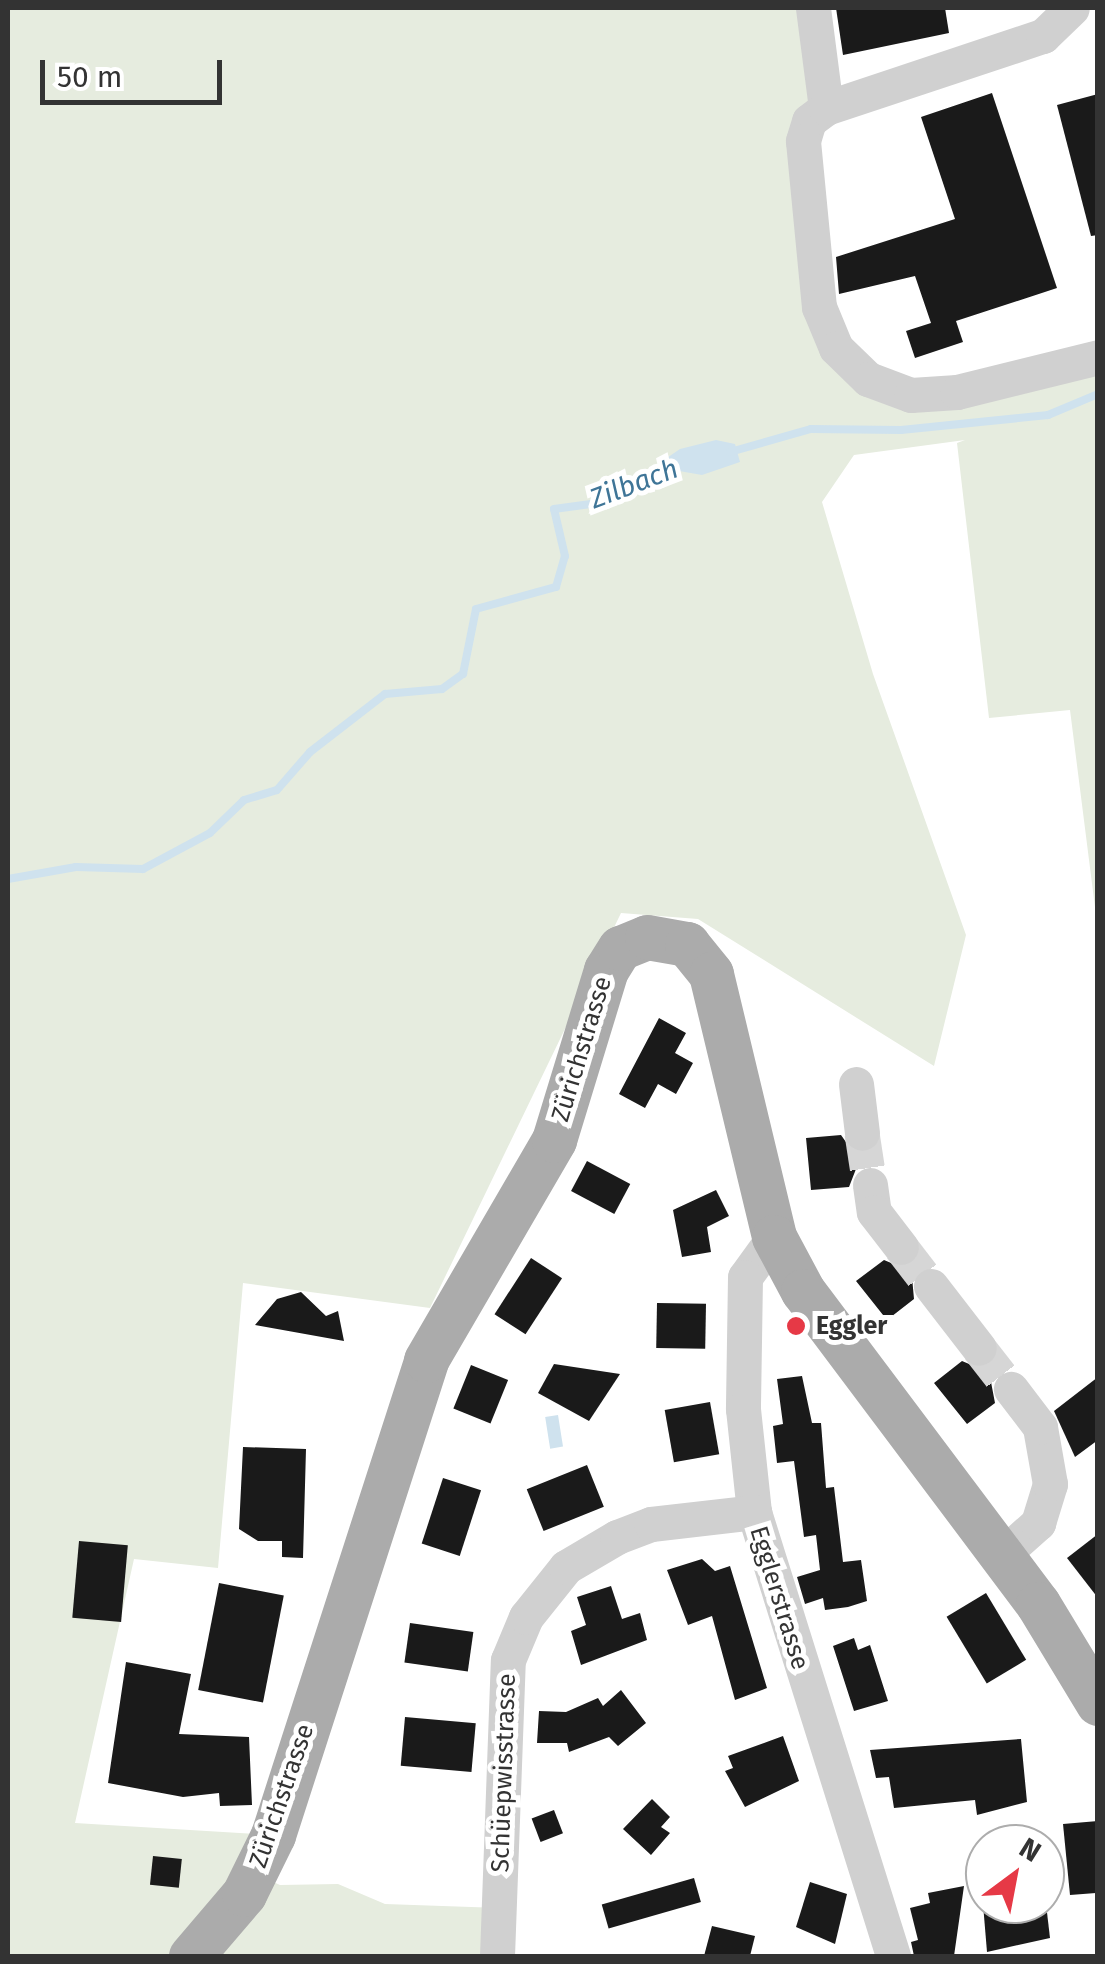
<!DOCTYPE html>
<meta charset="utf-8">
<style>
body{margin:0}
#map{position:relative;width:1105px;height:1964px;overflow:hidden;background:#fff;font-family:"Fira Sans",sans-serif}
div>[style]{position:absolute}
.green>*{inset:0;background:#e6ecdf}
.water>*{inset:0;background:#cfe2ee;transform-origin:0 0}
.stream>*{height:8px;margin:-4px;padding:0 4px;transform-origin:4px;border-radius:4px;background:#cfe2ee}
.building>*{inset:0;background:#1a1a1a;transform-origin:0 0}
.minor-tunnel>*{height:35px;margin-top:-17.5px;transform-origin:0;background:repeating-linear-gradient(90deg,#d6d6d6 0 35px,transparent 0 53px)}
.minor>*{height:35px;margin:-17.5px;padding:0 17.5px;transform-origin:17.5px;border-radius:17.5px;background:#d0d0d0}
.major>*{height:45px;margin:-22.5px;padding:0 22.5px;transform-origin:22.5px;border-radius:22.5px;background:#ababab}
.dots>*{width:28px;height:28px;translate:-50% -50%;box-sizing:border-box;border:5px solid #fff;border-radius:50%}
span{translate:-50% -50%;white-space:nowrap;text-align:center;line-height:1.15;-webkit-text-stroke:10px #fff;paint-order:stroke}
.street-label{font-size:25px;color:#333}
.poi-label{font-size:25px;color:#333;font-weight:700}
.left{translate:0 -50%;text-align:left}
.water-label{font-size:28px;color:#3f7597;font-style:italic}
.frame{position:absolute;inset:0;border:10px solid #333;pointer-events:none}
.north{position:absolute;left:965px;top:1824px;width:100px;height:100px;box-sizing:border-box;background:#fff;border:2px solid #adadad;border-radius:50%;rotate:32deg;font-size:28px;font-weight:700;line-height:40px;text-align:center;color:#333}
.north::after{content:'';display:block;margin:auto;width:35px;height:45px;background:#e63946;clip-path:polygon(50% 0,100% 100%,50% 72%,0 100%)}
.scale{position:absolute;left:40px;top:60px;width:182px;height:45px;box-sizing:border-box;border:5px solid #333;border-top:0;padding-left:12px;font-size:30px;line-height:35px;white-space:nowrap;color:#333;-webkit-text-stroke:8px #fff;paint-order:stroke}
</style>
<div id="map">
<div class="green">
<i style="clip-path:polygon(8px 8px,813px 8px,809px 121px,819px 307px,892px 391px,1097px 357px,1097px 923px,1070px 710px,989px 718px,957px 443px,965px 440px,854px 455px,822px 502px,873px 674px,966px 935px,934px 1066px,698px 919px,621px 913px,430px 1308px,243px 1283px,218px 1568px,134px 1559px,75px 1823px,273px 1835px,256px 1874px,280px 1885px,338px 1884px,385px 1904px,500px 1908px,497px 1956px,8px 1956px)"></i>
</div>
<div class="water">
<i style="clip-path:polygon(716px 440px,735px 444px,740px 462px,702px 475px,662px 468px,661px 462px,680px 449px)"></i>
<i style="left:558px;top:1415px;width:32px;height:13px;rotate:81deg"></i>
</div>
<div class="stream">
<i style="left:730px;top:452px;width:84px;rotate:-15.9deg"></i>
<i style="left:811px;top:429px;width:90px;rotate:0.6deg"></i>
<i style="left:901px;top:430px;width:148px;rotate:-5.8deg"></i>
<i style="left:1048px;top:415px;width:54px;rotate:-22.8deg"></i>
<i style="left:8px;top:879px;width:69px;rotate:-10deg"></i>
<i style="left:76px;top:867px;width:67px;rotate:1.7deg"></i>
<i style="left:143px;top:869px;width:76px;rotate:-28.2deg"></i>
<i style="left:210px;top:833px;width:47px;rotate:-44.1deg"></i>
<i style="left:244px;top:800px;width:34px;rotate:-17deg"></i>
<i style="left:277px;top:790px;width:50px;rotate:-49deg"></i>
<i style="left:310px;top:752px;width:95px;rotate:-37.7deg"></i>
<i style="left:385px;top:694px;width:57px;rotate:-5deg"></i>
<i style="left:442px;top:689px;width:26px;rotate:-36deg"></i>
<i style="left:463px;top:674px;width:66px;rotate:-78.7deg"></i>
<i style="left:476px;top:609px;width:83px;rotate:-15.4deg"></i>
<i style="left:556px;top:587px;width:32px;rotate:-74deg"></i>
<i style="left:565px;top:556px;width:48px;rotate:-103.2deg"></i>
<i style="left:554px;top:509px;width:52px;rotate:-7.7deg"></i>
<i style="left:606px;top:502px;width:75px;rotate:-28.6deg"></i>
</div>
<div class="building">
<i style="clip-path:polygon(836px 8px,945px 8px,949px 33px,843px 55px)"></i>
<i style="clip-path:polygon(992px 93px,1057px 288px,956px 321px,963px 342px,915px 358px,906px 331px,931px 323px,915px 276px,839px 294px,836px 257px,955px 219px,921px 117px)"></i>
<i style="clip-path:polygon(1098px 94px,1098px 235px,1091px 236px,1057px 105px)"></i>
<i style="clip-path:polygon(659px 1018px,686px 1033px,675px 1053px,693px 1063px,676px 1094px,658px 1084px,645px 1108px,619px 1094px)"></i>
<i style="clip-path:polygon(841px 1135px,853px 1152px,875px 1150px,876px 1165px,856px 1169px,849px 1187px,811px 1190px,806px 1138px)"></i>
<i style="left:587px;top:1161px;width:49px;height:34px;rotate:28deg"></i>
<i style="clip-path:polygon(716px 1190px,729px 1216px,707px 1227px,711px 1252px,682px 1257px,673px 1210px)"></i>
<i style="clip-path:polygon(921px 1255px,928px 1265px,912px 1277px,914px 1299px,887px 1320px,856px 1281px,884px 1260px,903px 1268px)"></i>
<i style="left:531px;top:1258px;width:37px;height:67px;rotate:33deg"></i>
<i style="clip-path:polygon(301px 1292px,326px 1316px,338px 1311px,344px 1341px,255px 1325px,277px 1299px)"></i>
<i style="left:657px;top:1303px;width:49px;height:45px;rotate:1deg"></i>
<i style="clip-path:polygon(998px 1357px,1007px 1368px,991px 1382px,995px 1403px,967px 1424px,934px 1383px,962px 1361px,981px 1369px)"></i>
<i style="clip-path:polygon(554px 1364px,620px 1374px,589px 1421px,538px 1393px)"></i>
<i style="left:471px;top:1365px;width:40px;height:47px;rotate:22deg"></i>
<i style="clip-path:polygon(802px 1376px,812px 1423px,821px 1423px,826px 1488px,834px 1487px,843px 1562px,861px 1560px,867px 1601px,848px 1607px,825px 1610px,823px 1598px,805px 1604px,797px 1577px,820px 1570px,816px 1535px,804px 1537px,794px 1461px,777px 1463px,773px 1426px,783px 1424px,777px 1379px)"></i>
<i style="clip-path:polygon(1098px 1377px,1098px 1440px,1075px 1457px,1054px 1411px)"></i>
<i style="left:710px;top:1402px;width:53px;height:46px;rotate:80deg"></i>
<i style="clip-path:polygon(243px 1447px,306px 1449px,303px 1558px,282px 1557px,282px 1541px,258px 1541px,239px 1529px)"></i>
<i style="left:587px;top:1465px;width:45px;height:65px;rotate:68deg"></i>
<i style="left:443px;top:1478px;width:40px;height:69px;rotate:18deg"></i>
<i style="clip-path:polygon(1098px 1534px,1098px 1598px,1067px 1558px)"></i>
<i style="left:79px;top:1541px;width:49px;height:77px;rotate:5deg"></i>
<i style="clip-path:polygon(702px 1559px,715px 1571px,730px 1566px,767px 1688px,735px 1700px,712px 1616px,688px 1625px,667px 1570px)"></i>
<i style="left:219px;top:1583px;width:66px;height:109px;rotate:11deg"></i>
<i style="clip-path:polygon(611px 1586px,622px 1619px,640px 1613px,647px 1640px,581px 1665px,571px 1631px,586px 1625px,577px 1597px)"></i>
<i style="left:986px;top:1593px;width:78px;height:46px;rotate:59deg"></i>
<i style="left:410px;top:1623px;width:64px;height:40px;rotate:8deg"></i>
<i style="clip-path:polygon(854px 1638px,858px 1650px,870px 1645px,888px 1701px,854px 1711px,833px 1646px)"></i>
<i style="clip-path:polygon(126px 1662px,191px 1674px,179px 1734px,249px 1737px,252px 1805px,220px 1806px,219px 1793px,183px 1797px,108px 1783px)"></i>
<i style="clip-path:polygon(621px 1690px,646px 1723px,618px 1746px,609px 1737px,569px 1752px,567px 1743px,537px 1743px,539px 1711px,566px 1712px,598px 1698px,603px 1706px)"></i>
<i style="left:405px;top:1717px;width:71px;height:49px;rotate:5deg"></i>
<i style="clip-path:polygon(783px 1736px,799px 1781px,745px 1807px,725px 1771px,733px 1768px,728px 1756px)"></i>
<i style="clip-path:polygon(1021px 1739px,1027px 1802px,977px 1815px,975px 1800px,894px 1808px,889px 1777px,876px 1778px,870px 1750px)"></i>
<i style="clip-path:polygon(652px 1799px,670px 1817px,661px 1827px,670px 1833px,651px 1855px,623px 1829px)"></i>
<i style="left:554px;top:1810px;width:25px;height:24px;rotate:69deg"></i>
<i style="clip-path:polygon(1098px 1821px,1096px 1893px,1070px 1895px,1063px 1824px)"></i>
<i style="left:153px;top:1856px;width:29px;height:29px;rotate:6deg"></i>
<i style="left:694px;top:1878px;width:25px;height:96px;rotate:74deg"></i>
<i style="clip-path:polygon(810px 1882px,847px 1894px,835px 1944px,796px 1927px)"></i>
<i style="clip-path:polygon(964px 1886px,954px 1956px,914px 1956px,911px 1942px,918px 1940px,910px 1908px,930px 1903px,928px 1893px)"></i>
<i style="clip-path:polygon(983px 1904px,1046px 1904px,1050px 1938px,987px 1952px)"></i>
<i style="clip-path:polygon(712px 1926px,755px 1936px,750px 1956px,704px 1956px)"></i>
</div>
<div class="minor-tunnel">
<i style="left:862px;top:1133px;width:53px;rotate:81.3deg"></i>
<i style="left:901px;top:1247px;width:49px;rotate:52.4deg"></i>
<i style="left:979px;top:1348px;width:52px;rotate:52deg"></i>
</div>
<div class="minor">
<i style="left:813px;top:8px;width:101px;rotate:82.6deg"></i>
<i style="left:826px;top:108px;width:21px;rotate:143deg"></i>
<i style="left:809px;top:121px;width:21px;rotate:107deg"></i>
<i style="left:803px;top:141px;width:167px;rotate:84.5deg"></i>
<i style="left:819px;top:307px;width:44px;rotate:67.5deg"></i>
<i style="left:836px;top:348px;width:45px;rotate:44.1deg"></i>
<i style="left:868px;top:379px;width:46px;rotate:20.4deg"></i>
<i style="left:911px;top:395px;width:46px;rotate:-3.7deg"></i>
<i style="left:957px;top:392px;width:145px;rotate:-13.9deg"></i>
<i style="left:826px;top:108px;width:229px;rotate:-18.4deg"></i>
<i style="left:1043px;top:36px;width:40px;rotate:-44deg"></i>
<i style="left:856px;top:1084px;width:49px;rotate:83deg"></i>
<i style="left:870px;top:1185px;width:27px;rotate:82deg"></i>
<i style="left:874px;top:1212px;width:44px;rotate:52.4deg"></i>
<i style="left:774px;top:1237px;width:49px;rotate:125.9deg"></i>
<i style="left:745px;top:1277px;width:132px;rotate:90.9deg"></i>
<i style="left:743px;top:1409px;width:104px;rotate:83.9deg"></i>
<i style="left:754px;top:1512px;width:465px;rotate:72.6deg"></i>
<i style="left:931px;top:1286px;width:78px;rotate:52.3deg"></i>
<i style="left:1001px;top:1556px;width:50px;rotate:-41.7deg"></i>
<i style="left:1038px;top:1523px;width:41px;rotate:-72.9deg"></i>
<i style="left:1050px;top:1484px;width:58px;rotate:-100deg"></i>
<i style="left:1040px;top:1427px;width:48px;rotate:-127.3deg"></i>
<i style="left:497px;top:1956px;width:296px;rotate:-87.9deg"></i>
<i style="left:508px;top:1660px;width:47px;rotate:-67.3deg"></i>
<i style="left:526px;top:1617px;width:64px;rotate:-51.3deg"></i>
<i style="left:566px;top:1567px;width:59px;rotate:-30.5deg"></i>
<i style="left:617px;top:1537px;width:36px;rotate:-21deg"></i>
<i style="left:651px;top:1524px;width:104px;rotate:-6.6deg"></i>
</div>
<div class="major">
<i style="left:191px;top:1956px;width:82px;rotate:-49.5deg"></i>
<i style="left:244px;top:1894px;width:66px;rotate:-63.8deg"></i>
<i style="left:273px;top:1835px;width:499px;rotate:-72.1deg"></i>
<i style="left:426px;top:1360px;width:255px;rotate:-59.8deg"></i>
<i style="left:554px;top:1140px;width:178px;rotate:-73deg"></i>
<i style="left:606px;top:970px;width:26px;rotate:-58deg"></i>
<i style="left:620px;top:948px;width:29px;rotate:-22deg"></i>
<i style="left:647px;top:937px;width:41px;rotate:9.9deg"></i>
<i style="left:687px;top:944px;width:38px;rotate:51deg"></i>
<i style="left:711px;top:974px;width:270px;rotate:76.5deg"></i>
<i style="left:774px;top:1237px;width:61px;rotate:61.8deg"></i>
<i style="left:803px;top:1291px;width:391px;rotate:53.1deg"></i>
<i style="left:1038px;top:1604px;width:116px;rotate:58.8deg"></i>
</div>
<div class="dots">
<i style="left:796px;top:1326px;background:#e63946"></i>
</div>
<div class="street-label">
<span style="left:582px;top:1049px;rotate:-73deg">Zürichstrasse</span>
<span style="left:779px;top:1598px;rotate:73deg">Egglerstrasse</span>
<span style="left:504px;top:1773px;rotate:-88deg">Schüepwisstrasse</span>
<span style="left:282px;top:1796px;rotate:-71deg">Zürichstrasse</span>
</div>
<div class="poi-label">
<span class="left" style="left:816px;top:1326px">Eggler</span>
</div>
<div class="water-label">
<span style="left:634px;top:484px;rotate:-21deg">Zilbach</span>
</div>
<div class="frame"></div>
<div class="north">N</div>
<div class="scale">50 m</div>
</div>
